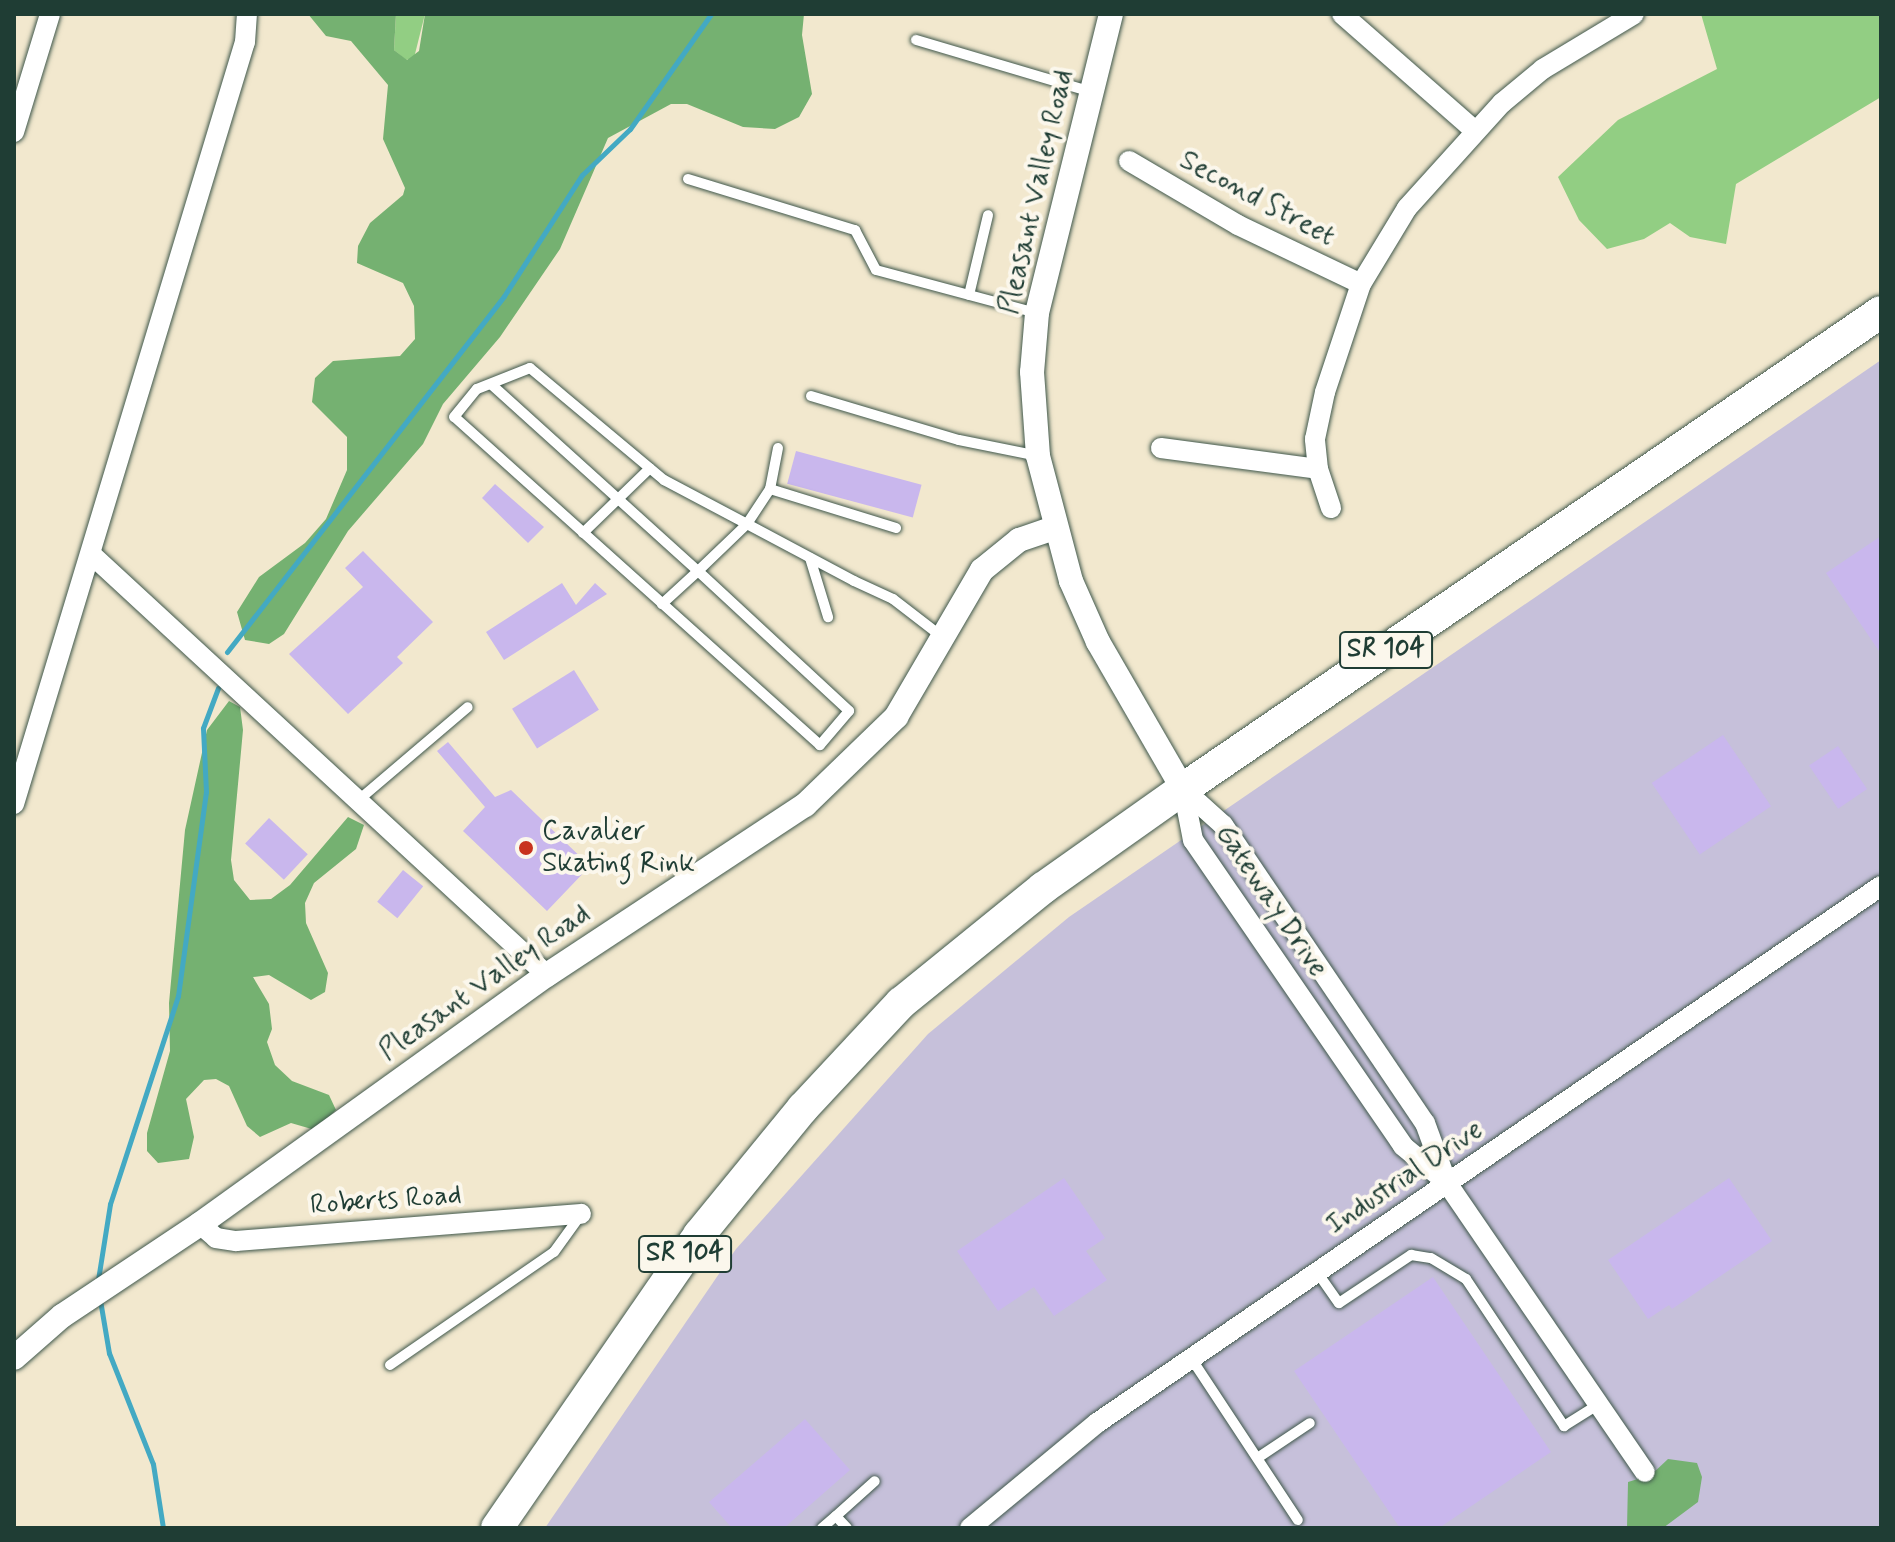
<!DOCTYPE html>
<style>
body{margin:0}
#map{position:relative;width:1895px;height:1542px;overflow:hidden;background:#f2e8ce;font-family:Mynerve,sans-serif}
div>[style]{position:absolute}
.industrial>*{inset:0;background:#c6c0da}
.green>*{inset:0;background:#92ce83}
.forest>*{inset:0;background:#75b171}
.stream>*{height:5px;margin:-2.5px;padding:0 2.5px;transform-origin:2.5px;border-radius:2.5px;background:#43a9c3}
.building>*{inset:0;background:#c9b7ed;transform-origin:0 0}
.roads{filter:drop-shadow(0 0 2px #3f574b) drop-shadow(0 0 2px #3f574b)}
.service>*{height:10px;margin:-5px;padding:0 5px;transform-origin:5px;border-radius:5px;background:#fff}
.minor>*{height:20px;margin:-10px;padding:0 10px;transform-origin:10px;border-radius:10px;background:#fff}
.tertiary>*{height:24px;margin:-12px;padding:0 12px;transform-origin:12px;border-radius:12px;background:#fff}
.primary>*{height:32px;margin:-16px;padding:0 16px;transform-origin:16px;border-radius:16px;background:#fff}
.dots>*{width:22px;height:22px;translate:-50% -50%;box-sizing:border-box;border:4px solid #fbf7ec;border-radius:50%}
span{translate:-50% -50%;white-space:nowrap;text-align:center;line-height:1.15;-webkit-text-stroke:8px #fbf7ec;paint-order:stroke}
.shield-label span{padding:2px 6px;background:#fbf7ec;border:2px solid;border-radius:6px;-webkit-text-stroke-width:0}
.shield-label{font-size:26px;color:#1f3d34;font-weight:700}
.street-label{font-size:28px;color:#1f3d34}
.poi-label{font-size:28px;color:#1f3d34}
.left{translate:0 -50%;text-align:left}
.frame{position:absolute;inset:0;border:16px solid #1f3d34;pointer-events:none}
</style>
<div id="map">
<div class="industrial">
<i style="clip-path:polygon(1881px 360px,1881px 1528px,545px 1528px,736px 1249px,928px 1034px,1069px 917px)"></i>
</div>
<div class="green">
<i style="clip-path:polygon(396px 14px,425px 14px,414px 58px,406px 60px,394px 50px)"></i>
<i style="clip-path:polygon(1701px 14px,1881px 14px,1881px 97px,1736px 184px,1726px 244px,1690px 237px,1670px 223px,1644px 239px,1607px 249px,1579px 220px,1558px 177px,1618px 120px,1717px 69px)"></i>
</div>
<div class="forest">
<i style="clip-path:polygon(308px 14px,396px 14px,394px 50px,407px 60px,419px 51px,425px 14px,804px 14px,802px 35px,812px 94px,799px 117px,775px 129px,743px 127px,687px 104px,671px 104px,608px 138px,560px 249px,500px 337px,443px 404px,423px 444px,348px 531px,284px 634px,269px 644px,245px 640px,237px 612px,259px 577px,305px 543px,326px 519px,347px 470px,347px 437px,312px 402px,315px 378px,333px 361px,400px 356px,415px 339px,414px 306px,403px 283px,357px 263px,358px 246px,370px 223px,403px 195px,405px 188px,383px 139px,388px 85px,351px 41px,326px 36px)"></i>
<i style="clip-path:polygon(229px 701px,240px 707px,243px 730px,231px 860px,234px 880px,250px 900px,271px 899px,290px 885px,348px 817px,364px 825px,356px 849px,314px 883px,305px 903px,306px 923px,328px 973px,325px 992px,311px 1000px,269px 975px,253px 977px,269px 1004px,272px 1029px,267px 1042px,275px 1065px,292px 1081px,329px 1095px,336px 1110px,315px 1130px,291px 1123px,260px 1137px,247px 1126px,229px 1086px,216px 1079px,204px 1080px,186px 1099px,194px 1137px,189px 1159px,158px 1163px,147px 1151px,147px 1133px,170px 1051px,169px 1003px,185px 830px,207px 730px)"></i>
<i style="clip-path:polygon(1668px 1459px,1697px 1463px,1702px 1477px,1698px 1502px,1663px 1528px,1627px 1528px,1628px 1482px,1651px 1475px)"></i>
</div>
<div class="stream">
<i style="left:227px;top:652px;width:451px;rotate:-52.1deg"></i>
<i style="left:504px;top:296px;width:144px;rotate:-57.2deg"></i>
<i style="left:582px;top:175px;width:66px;rotate:-43.8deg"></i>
<i style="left:630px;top:129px;width:141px;rotate:-54.8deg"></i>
<i style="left:97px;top:1286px;width:83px;rotate:-81deg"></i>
<i style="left:110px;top:1204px;width:219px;rotate:-71.9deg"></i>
<i style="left:178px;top:996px;width:206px;rotate:-82.2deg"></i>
<i style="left:206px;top:792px;width:64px;rotate:-92.7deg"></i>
<i style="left:203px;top:728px;width:43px;rotate:-69.4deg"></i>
<i style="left:100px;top:1300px;width:54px;rotate:80.4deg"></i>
<i style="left:109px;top:1353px;width:119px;rotate:68.4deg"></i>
<i style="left:153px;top:1464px;width:65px;rotate:81.1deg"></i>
</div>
<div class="building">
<i style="left:796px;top:451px;width:130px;height:34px;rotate:15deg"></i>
<i style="clip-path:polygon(495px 484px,544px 527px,528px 543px,482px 498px)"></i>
<i style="clip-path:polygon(1881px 536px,1881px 654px,1826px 573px)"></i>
<i style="clip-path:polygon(363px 551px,433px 622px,397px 657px,403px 663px,348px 714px,289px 654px,363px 587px,345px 568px)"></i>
<i style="clip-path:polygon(562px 583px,576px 605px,595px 583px,607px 594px,504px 660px,486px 632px)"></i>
<i style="left:574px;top:670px;width:47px;height:73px;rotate:58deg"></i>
<i style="left:1723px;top:735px;width:86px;height:86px;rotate:56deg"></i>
<i style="clip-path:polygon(448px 742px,495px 797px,511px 790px,590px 866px,547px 911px,463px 831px,485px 807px,437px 751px)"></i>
<i style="left:1838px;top:746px;width:52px;height:35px;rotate:56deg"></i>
<i style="left:269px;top:818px;width:53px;height:35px;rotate:43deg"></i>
<i style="left:403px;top:870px;width:26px;height:41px;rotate:39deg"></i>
<i style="clip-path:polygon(1064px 1178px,1105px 1238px,1086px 1251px,1107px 1280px,1054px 1316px,1034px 1287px,998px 1311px,957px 1251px)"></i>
<i style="clip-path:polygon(1729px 1178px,1772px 1241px,1672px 1309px,1669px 1305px,1648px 1319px,1608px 1260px)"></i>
<i style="clip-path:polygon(1433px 1277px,1551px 1452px,1439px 1528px,1400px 1528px,1294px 1371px)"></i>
<i style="clip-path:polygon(805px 1419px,850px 1470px,784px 1528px,732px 1528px,709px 1502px)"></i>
</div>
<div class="roads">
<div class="service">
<i style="left:916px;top:40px;width:183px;rotate:16.5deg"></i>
<i style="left:688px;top:179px;width:175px;rotate:17deg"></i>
<i style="left:855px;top:230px;width:45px;rotate:62.3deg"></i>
<i style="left:876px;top:270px;width:167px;rotate:15deg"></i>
<i style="left:969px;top:295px;width:82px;rotate:-76.6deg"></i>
<i style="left:492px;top:385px;width:278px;rotate:42.1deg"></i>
<i style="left:698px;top:571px;width:49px;rotate:137.5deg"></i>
<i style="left:811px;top:396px;width:154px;rotate:16.6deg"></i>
<i style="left:959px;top:440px;width:81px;rotate:11.4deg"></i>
<i style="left:778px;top:448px;width:42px;rotate:101deg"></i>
<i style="left:770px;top:489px;width:42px;rotate:123.3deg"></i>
<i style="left:747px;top:524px;width:68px;rotate:136.2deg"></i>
<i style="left:698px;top:571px;width:206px;rotate:42.8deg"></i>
<i style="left:849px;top:711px;width:45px;rotate:130.5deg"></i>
<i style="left:820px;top:745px;width:491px;rotate:-138.1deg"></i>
<i style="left:454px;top:417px;width:36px;rotate:-51deg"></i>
<i style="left:477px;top:389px;width:57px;rotate:-21.6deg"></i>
<i style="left:530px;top:368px;width:175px;rotate:39.9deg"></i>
<i style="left:664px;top:480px;width:94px;rotate:27.9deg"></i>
<i style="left:747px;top:524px;width:121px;rotate:28deg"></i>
<i style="left:854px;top:581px;width:43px;rotate:24.8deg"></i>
<i style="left:893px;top:599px;width:61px;rotate:37.6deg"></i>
<i style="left:770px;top:489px;width:132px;rotate:17.2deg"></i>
<i style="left:583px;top:533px;width:93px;rotate:-44.1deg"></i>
<i style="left:810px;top:558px;width:62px;rotate:73deg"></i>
<i style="left:361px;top:798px;width:140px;rotate:-40.4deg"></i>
<i style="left:1317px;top:1272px;width:38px;rotate:55deg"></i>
<i style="left:1339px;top:1303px;width:87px;rotate:-33.7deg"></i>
<i style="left:1411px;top:1255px;width:20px;rotate:9deg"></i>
<i style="left:1431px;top:1258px;width:41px;rotate:31deg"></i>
<i style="left:1466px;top:1279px;width:177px;rotate:56.3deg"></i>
<i style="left:1564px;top:1426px;width:41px;rotate:-32.2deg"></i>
<i style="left:1191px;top:1358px;width:194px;rotate:56.6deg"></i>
<i style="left:390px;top:1365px;width:199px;rotate:-34.6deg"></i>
<i style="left:554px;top:1252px;width:44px;rotate:-54.2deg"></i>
<i style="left:1259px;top:1457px;width:61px;rotate:-33.7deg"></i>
<i style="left:822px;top:1528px;width:18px;rotate:-41deg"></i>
<i style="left:847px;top:1528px;width:16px;rotate:-133deg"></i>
<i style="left:836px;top:1516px;width:52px;rotate:-41.9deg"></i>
</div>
<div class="minor">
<i style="left:1342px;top:14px;width:176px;rotate:41.3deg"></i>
<i style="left:14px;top:132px;width:123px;rotate:-73deg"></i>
<i style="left:1129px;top:161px;width:126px;rotate:30.4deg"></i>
<i style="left:1238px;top:225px;width:136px;rotate:25.6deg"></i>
<i style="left:1161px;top:448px;width:158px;rotate:7.6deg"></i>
<i style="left:1331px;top:508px;width:41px;rotate:-108.4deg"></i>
<i style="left:1318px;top:469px;width:30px;rotate:-96deg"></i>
<i style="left:1315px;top:439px;width:48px;rotate:-78deg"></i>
<i style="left:1325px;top:392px;width:114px;rotate:-71.6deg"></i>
<i style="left:1361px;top:284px;width:89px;rotate:-58.8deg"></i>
<i style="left:1407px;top:208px;width:142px;rotate:-47.9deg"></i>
<i style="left:1502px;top:103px;width:53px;rotate:-39.7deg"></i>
<i style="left:1543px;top:69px;width:106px;rotate:-31.1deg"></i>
<i style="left:92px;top:555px;width:619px;rotate:42.71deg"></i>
<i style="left:1183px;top:789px;width:54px;rotate:42deg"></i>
<i style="left:1223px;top:825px;width:360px;rotate:55.9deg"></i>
<i style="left:1425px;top:1123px;width:64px;rotate:69.9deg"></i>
<i style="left:1447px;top:1183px;width:350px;rotate:55.6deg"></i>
<i style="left:1183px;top:789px;width:52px;rotate:78.9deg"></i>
<i style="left:1193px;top:840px;width:371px;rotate:55.5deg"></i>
<i style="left:1403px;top:1146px;width:53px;rotate:39.7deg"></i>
<i style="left:14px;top:804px;width:796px;rotate:-73.14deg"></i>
<i style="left:245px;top:42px;width:28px;rotate:-86deg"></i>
<i style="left:200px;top:1224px;width:21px;rotate:41deg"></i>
<i style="left:216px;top:1238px;width:20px;rotate:9deg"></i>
<i style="left:236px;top:1241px;width:346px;rotate:-4.5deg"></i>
<i style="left:970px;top:1528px;width:165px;rotate:-39.6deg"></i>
<i style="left:1097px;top:1423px;width:950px;rotate:-34.41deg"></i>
</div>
<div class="tertiary">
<i style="left:1111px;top:14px;width:308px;rotate:103.9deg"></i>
<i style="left:1037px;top:313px;width:59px;rotate:94.8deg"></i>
<i style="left:1032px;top:372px;width:84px;rotate:85.9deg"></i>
<i style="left:1038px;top:456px;width:129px;rotate:75.2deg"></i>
<i style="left:1071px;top:581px;width:67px;rotate:66.1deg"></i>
<i style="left:1098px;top:642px;width:170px;rotate:60deg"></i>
<i style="left:14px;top:1358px;width:64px;rotate:-41.2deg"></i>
<i style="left:62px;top:1316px;width:166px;rotate:-33.7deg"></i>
<i style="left:200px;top:1224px;width:427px;rotate:-35.7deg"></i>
<i style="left:547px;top:975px;width:309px;rotate:-33.4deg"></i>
<i style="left:805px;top:805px;width:127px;rotate:-44deg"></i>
<i style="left:896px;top:717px;width:170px;rotate:-59.7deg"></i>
<i style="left:982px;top:570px;width:48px;rotate:-39deg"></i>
<i style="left:1019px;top:540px;width:36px;rotate:-19deg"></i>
</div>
<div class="primary">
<i style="left:497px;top:1528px;width:356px;rotate:-55.4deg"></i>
<i style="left:699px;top:1235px;width:164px;rotate:-50.7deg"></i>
<i style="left:803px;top:1108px;width:144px;rotate:-47deg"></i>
<i style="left:901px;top:1003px;width:183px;rotate:-39deg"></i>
<i style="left:1043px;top:888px;width:171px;rotate:-35.3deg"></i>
<i style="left:1183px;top:789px;width:845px;rotate:-34.35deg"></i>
</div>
</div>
<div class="dots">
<i style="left:526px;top:848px;background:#c8321e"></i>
</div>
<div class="shield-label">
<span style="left:1386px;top:650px">SR 104</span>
<span style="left:685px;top:1254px">SR 104</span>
</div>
<div class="street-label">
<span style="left:1037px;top:192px;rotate:-77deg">Pleasant Valley Road</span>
<span style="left:1257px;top:199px;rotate:28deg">Second Street</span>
<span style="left:1271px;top:901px;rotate:56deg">Gateway Drive</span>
<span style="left:485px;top:983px;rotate:-35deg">Pleasant Valley Road</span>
<span style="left:1405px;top:1178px;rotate:-34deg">Industrial Drive</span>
<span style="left:386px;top:1201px;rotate:-4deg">Roberts Road</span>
</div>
<div class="poi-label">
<span class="left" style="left:542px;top:848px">Cavalier<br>Skating Rink</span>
</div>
<div class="frame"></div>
</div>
